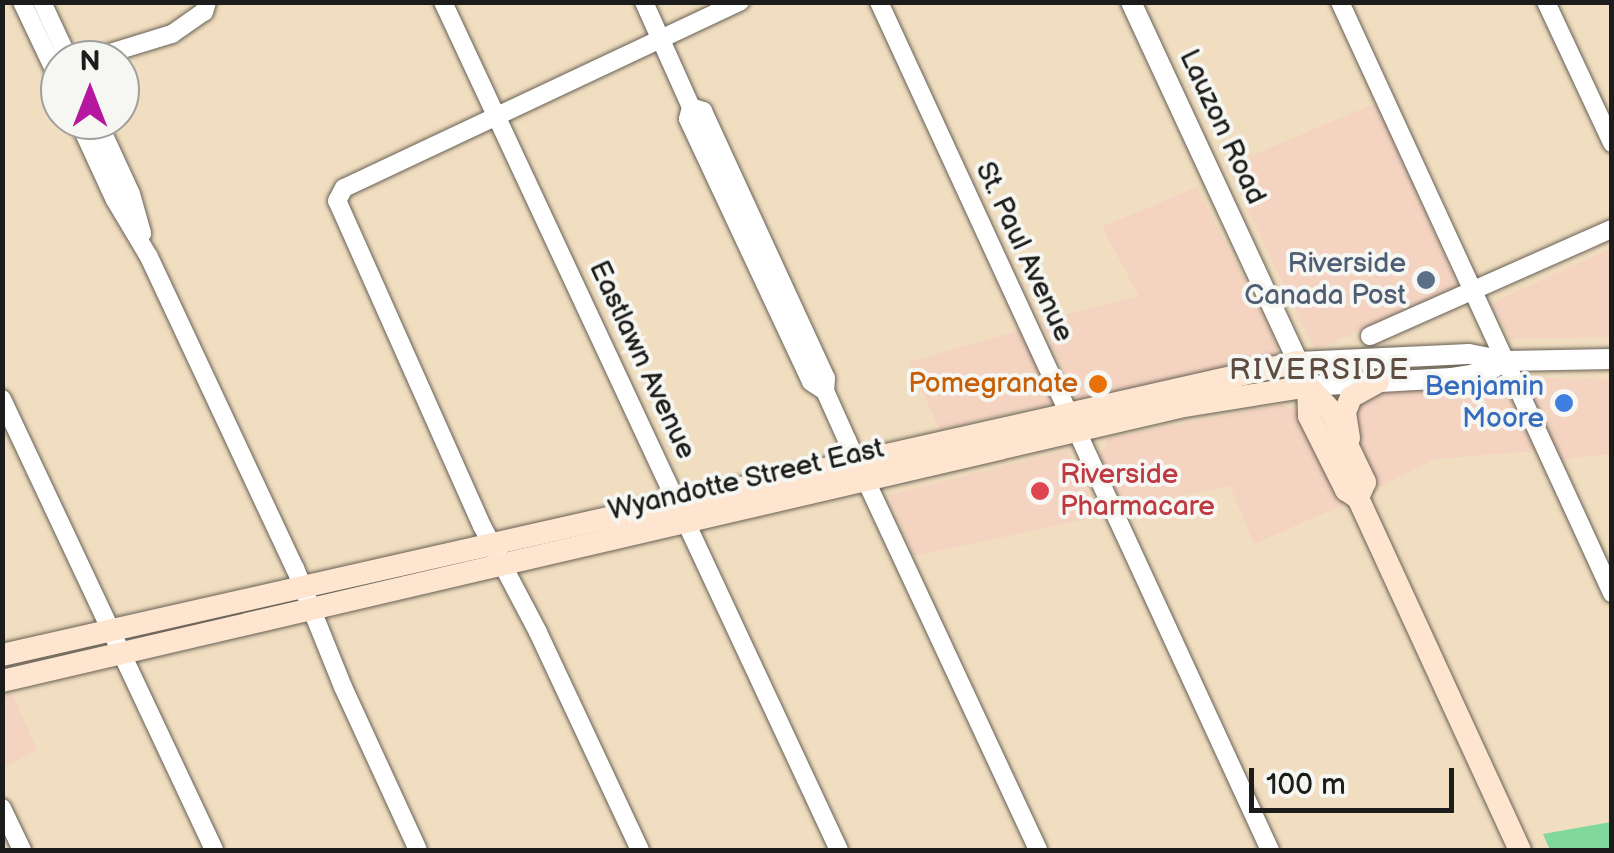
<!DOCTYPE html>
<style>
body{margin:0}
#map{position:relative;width:1614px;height:853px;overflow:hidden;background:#f1dec0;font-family:"Balsamiq Sans",sans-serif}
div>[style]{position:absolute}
.built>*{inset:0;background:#f4d3c1}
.green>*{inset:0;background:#81d89c}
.roads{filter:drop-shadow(0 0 2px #676055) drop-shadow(0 0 2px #676055)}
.minor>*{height:18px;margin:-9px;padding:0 9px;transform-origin:9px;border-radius:9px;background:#fff}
.tertiary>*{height:20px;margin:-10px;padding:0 10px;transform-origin:10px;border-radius:10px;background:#fff}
.secondary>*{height:22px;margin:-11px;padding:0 11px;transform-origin:11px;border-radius:11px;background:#fde5d0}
.dots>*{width:28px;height:28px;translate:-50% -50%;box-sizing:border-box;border:5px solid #f6f6f2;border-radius:50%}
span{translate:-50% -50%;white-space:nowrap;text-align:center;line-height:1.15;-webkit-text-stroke:8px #f6f6f2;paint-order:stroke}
.street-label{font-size:28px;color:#1c1c1c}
.service-label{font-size:28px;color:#4e5e75}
.right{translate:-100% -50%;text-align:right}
.food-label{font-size:28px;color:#c56008}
.shop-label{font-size:28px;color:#366cbe}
.health-label{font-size:28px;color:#be3a42}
.left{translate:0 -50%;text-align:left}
.neighbourhood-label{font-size:30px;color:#5e4d40;letter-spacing:2.5px}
.frame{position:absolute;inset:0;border:5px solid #1c1c1c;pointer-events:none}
.north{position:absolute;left:40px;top:40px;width:100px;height:100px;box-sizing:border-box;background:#f6f6f2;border:2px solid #9f9f9c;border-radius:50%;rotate:0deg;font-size:28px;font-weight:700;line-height:40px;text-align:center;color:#1c1c1c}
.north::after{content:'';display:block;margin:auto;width:35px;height:45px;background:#b5179e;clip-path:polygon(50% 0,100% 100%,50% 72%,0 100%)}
.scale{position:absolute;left:1249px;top:768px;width:205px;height:45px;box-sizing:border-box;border:5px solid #1c1c1c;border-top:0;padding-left:12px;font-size:30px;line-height:35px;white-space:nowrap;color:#1c1c1c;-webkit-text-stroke:8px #f6f6f2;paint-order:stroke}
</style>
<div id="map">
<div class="built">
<i style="clip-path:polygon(1376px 103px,1457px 284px,1449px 293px,1315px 350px,1227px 166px)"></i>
<i style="clip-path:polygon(1197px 187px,1278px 346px,1273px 358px,1085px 399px,1077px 396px,1040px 321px,1139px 296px,1102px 227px)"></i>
<i style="clip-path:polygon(1611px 248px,1611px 337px,1511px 339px,1492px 303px)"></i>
<i style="clip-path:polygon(1022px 330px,1053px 403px,940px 430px,908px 362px)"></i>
<i style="clip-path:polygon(1543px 378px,1611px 379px,1611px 454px,1560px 459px,1532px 403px,1531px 389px)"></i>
<i style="clip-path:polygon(1502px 380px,1536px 451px,1435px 459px,1379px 487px,1350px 422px,1351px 406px,1380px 386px)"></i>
<i style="clip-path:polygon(1281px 405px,1298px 411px,1345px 504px,1254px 544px,1230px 486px,1121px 509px,1100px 455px,1109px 438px)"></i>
<i style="clip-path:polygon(1067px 451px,1100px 516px,914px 556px,889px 495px)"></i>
<i style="clip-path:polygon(12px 693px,37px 750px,3px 768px,3px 696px)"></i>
</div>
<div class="green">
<i style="clip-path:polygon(1611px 822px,1611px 850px,1550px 850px,1543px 834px)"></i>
</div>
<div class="roads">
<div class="minor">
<i style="left:22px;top:2px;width:89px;rotate:64.6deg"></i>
<i style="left:42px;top:2px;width:64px;rotate:65deg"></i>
<i style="left:443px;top:2px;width:936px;rotate:64.97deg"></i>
<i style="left:644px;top:2px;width:115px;rotate:65.9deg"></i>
<i style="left:691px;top:107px;width:12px;rotate:104deg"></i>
<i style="left:688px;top:119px;width:290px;rotate:64.9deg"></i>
<i style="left:811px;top:382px;width:17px;rotate:33deg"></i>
<i style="left:879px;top:2px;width:934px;rotate:65.25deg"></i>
<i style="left:1340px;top:2px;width:651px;rotate:65.29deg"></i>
<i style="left:1546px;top:2px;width:156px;rotate:64.9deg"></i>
<i style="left:87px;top:60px;width:89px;rotate:-17deg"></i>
<i style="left:172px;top:34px;width:39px;rotate:-35deg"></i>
<i style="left:204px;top:12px;width:10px;rotate:-73deg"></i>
<i style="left:691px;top:107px;width:13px;rotate:18deg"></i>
<i style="left:703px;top:111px;width:294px;rotate:65.3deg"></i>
<i style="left:826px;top:378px;width:13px;rotate:94deg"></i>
<i style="left:825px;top:391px;width:54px;rotate:65.8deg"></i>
<i style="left:847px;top:440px;width:452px;rotate:65deg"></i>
<i style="left:78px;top:120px;width:88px;rotate:65.2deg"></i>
<i style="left:115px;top:200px;width:66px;rotate:59.2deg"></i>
<i style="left:149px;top:257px;width:344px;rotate:64.9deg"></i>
<i style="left:295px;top:568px;width:128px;rotate:68deg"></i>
<i style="left:343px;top:687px;width:179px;rotate:65.3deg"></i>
<i style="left:97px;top:120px;width:81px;rotate:65.3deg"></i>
<i style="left:131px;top:194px;width:41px;rotate:74.2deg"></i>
<i style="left:1370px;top:336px;width:265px;rotate:-23.9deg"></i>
<i style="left:2px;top:399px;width:498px;rotate:64.8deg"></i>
<i style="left:2px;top:808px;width:47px;rotate:64.5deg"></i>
<i style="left:640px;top:850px;width:241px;rotate:-115.1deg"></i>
<i style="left:538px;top:632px;width:120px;rotate:-117.8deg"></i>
<i style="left:482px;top:526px;width:356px;rotate:-114deg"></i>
<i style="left:337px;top:201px;width:15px;rotate:-62deg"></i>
<i style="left:344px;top:188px;width:438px;rotate:-25.2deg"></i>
</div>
<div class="tertiary">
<i style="left:1131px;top:2px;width:397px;rotate:65.1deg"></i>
<i style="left:1298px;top:362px;width:171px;rotate:-2.7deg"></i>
<i style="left:1469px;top:354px;width:38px;rotate:11deg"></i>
<i style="left:1506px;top:361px;width:106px;rotate:-1.1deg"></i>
<i style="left:1308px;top:386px;width:144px;rotate:-3.2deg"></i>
<i style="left:1452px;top:378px;width:32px;rotate:-9deg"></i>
<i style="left:1484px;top:373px;width:25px;rotate:-29deg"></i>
</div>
<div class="secondary">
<i style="left:1308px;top:386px;width:30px;rotate:88deg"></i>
<i style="left:1309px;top:416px;width:83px;rotate:63.4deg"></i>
<i style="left:1346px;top:490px;width:14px;rotate:34deg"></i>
<i style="left:1358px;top:498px;width:387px;rotate:65.3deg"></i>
<i style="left:1349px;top:438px;width:26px;rotate:-99deg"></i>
<i style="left:1345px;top:412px;width:16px;rotate:-68deg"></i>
<i style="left:1351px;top:397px;width:31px;rotate:-29deg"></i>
<i style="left:2px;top:655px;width:1329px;rotate:-12.74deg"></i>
<i style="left:1298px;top:362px;width:26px;rotate:67deg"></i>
<i style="left:1308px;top:386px;width:34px;rotate:47deg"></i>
<i style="left:1331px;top:411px;width:79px;rotate:64.4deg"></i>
<i style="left:1365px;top:482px;width:17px;rotate:114deg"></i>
<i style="left:2px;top:681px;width:1208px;rotate:-13.1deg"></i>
<i style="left:1179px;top:407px;width:131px;rotate:-9.2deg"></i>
</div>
</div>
<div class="dots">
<i style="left:1426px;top:280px;background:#5c6f8a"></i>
<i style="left:1098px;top:384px;background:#e8710a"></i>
<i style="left:1564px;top:403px;background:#3f7fe0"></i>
<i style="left:1040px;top:491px;background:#e0444e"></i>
</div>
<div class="street-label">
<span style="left:1222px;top:127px;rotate:65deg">Lauzon Road</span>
<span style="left:1024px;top:252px;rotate:65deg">St. Paul Avenue</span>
<span style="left:642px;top:360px;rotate:65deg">Eastlawn Avenue</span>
<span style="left:746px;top:480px;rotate:-13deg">Wyandotte Street East</span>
</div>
<div class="service-label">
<span class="right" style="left:1406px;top:280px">Riverside<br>Canada Post</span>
</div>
<div class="food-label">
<span class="right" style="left:1078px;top:384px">Pomegranate</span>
</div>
<div class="shop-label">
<span class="right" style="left:1544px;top:403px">Benjamin<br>Moore</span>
</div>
<div class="health-label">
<span class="left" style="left:1060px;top:491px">Riverside<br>Pharmacare</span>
</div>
<div class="neighbourhood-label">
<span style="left:1320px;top:370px">RIVERSIDE</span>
</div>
<div class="frame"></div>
<div class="north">N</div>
<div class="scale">100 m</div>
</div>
